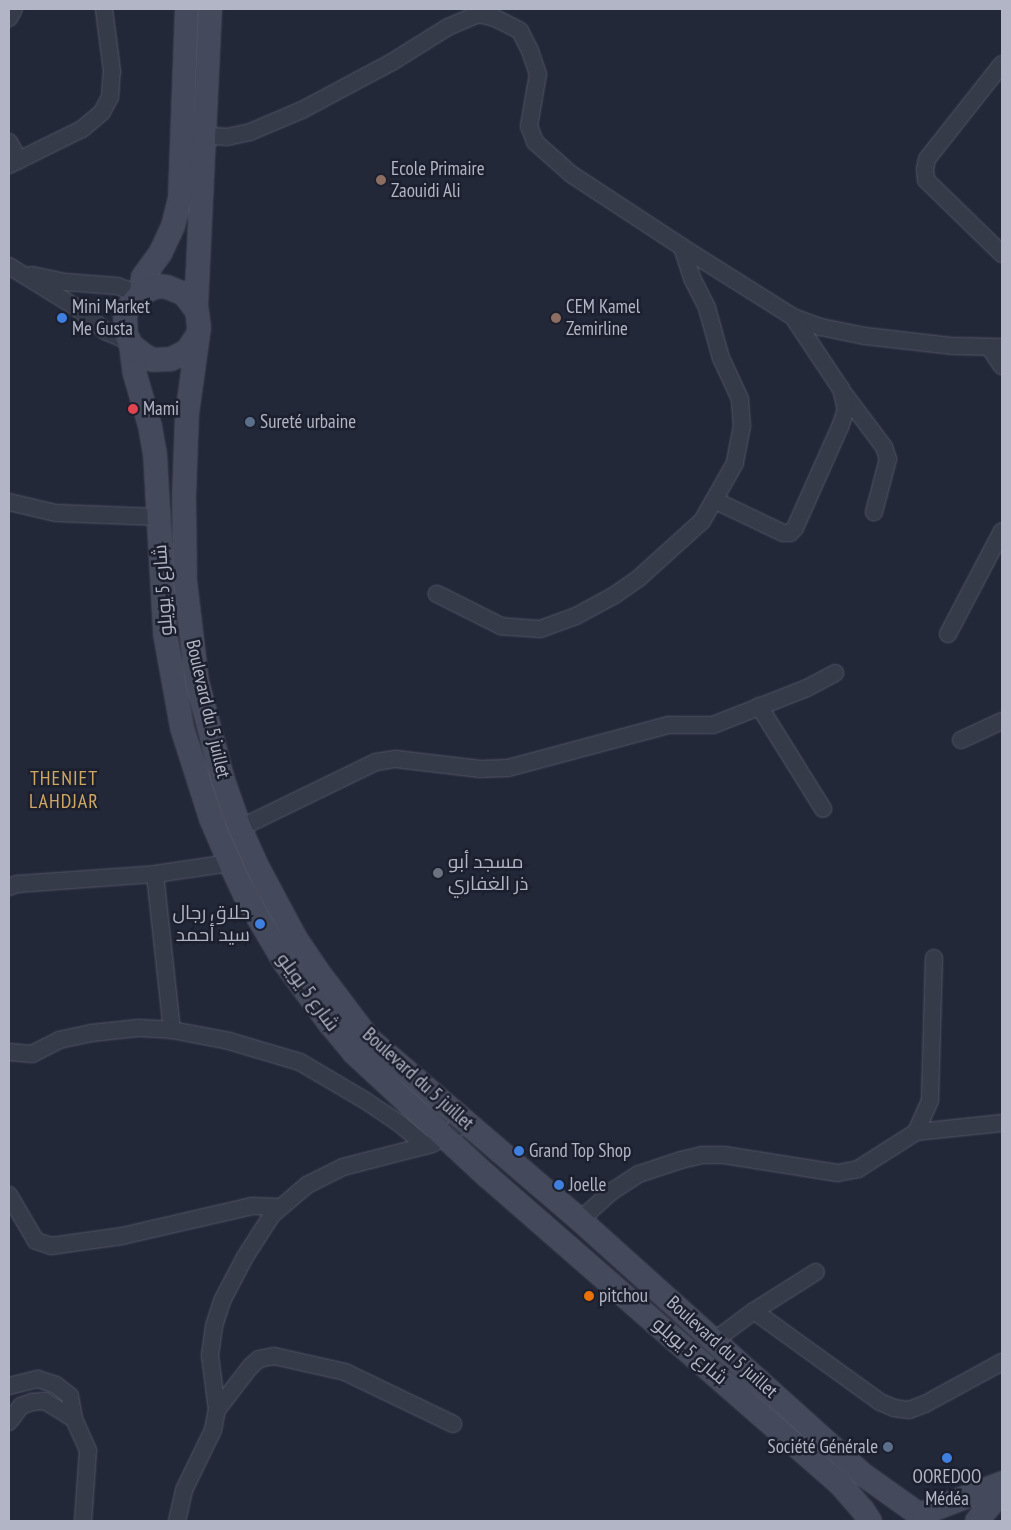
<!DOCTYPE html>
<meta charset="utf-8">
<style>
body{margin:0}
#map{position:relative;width:1011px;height:1530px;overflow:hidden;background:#232839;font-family:"PT Sans Narrow",Cairo,sans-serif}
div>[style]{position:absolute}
.roads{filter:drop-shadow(0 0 1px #525564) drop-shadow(0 0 1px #525564)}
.street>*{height:16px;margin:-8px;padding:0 8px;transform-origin:8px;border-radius:8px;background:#363b4a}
.secondary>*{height:22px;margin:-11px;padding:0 11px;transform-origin:11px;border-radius:11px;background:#45495c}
.dots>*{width:14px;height:14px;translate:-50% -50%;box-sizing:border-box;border:2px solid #1c202e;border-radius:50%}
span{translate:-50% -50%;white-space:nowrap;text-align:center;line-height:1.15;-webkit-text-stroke:5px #1c202e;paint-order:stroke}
.poi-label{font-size:19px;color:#b2b5c5}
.left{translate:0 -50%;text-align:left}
.right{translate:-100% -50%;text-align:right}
.street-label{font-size:19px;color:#b2b5c5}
.neighbourhood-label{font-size:20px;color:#cea764;letter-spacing:1px}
.frame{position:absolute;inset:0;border:10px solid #b2b5c5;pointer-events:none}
</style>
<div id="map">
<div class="roads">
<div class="street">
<i style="left:9px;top:18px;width:10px;rotate:-61deg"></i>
<i style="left:1002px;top:64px;width:121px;rotate:128.3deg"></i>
<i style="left:927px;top:159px;width:10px;rotate:101deg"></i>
<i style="left:925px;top:169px;width:11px;rotate:85deg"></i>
<i style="left:926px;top:180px;width:106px;rotate:44.2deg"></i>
<i style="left:204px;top:136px;width:23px;rotate:2deg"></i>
<i style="left:227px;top:137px;width:24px;rotate:-12deg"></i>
<i style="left:250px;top:132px;width:56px;rotate:-22.9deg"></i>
<i style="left:302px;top:110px;width:102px;rotate:-28.1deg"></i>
<i style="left:392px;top:62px;width:66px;rotate:-32deg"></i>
<i style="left:448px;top:27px;width:34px;rotate:-23deg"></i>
<i style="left:479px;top:14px;width:16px;rotate:14deg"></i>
<i style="left:495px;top:18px;width:28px;rotate:27deg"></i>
<i style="left:520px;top:31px;width:22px;rotate:63deg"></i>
<i style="left:530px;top:51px;width:24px;rotate:71deg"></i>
<i style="left:538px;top:74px;width:53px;rotate:99.8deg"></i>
<i style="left:529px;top:126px;width:17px;rotate:69deg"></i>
<i style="left:535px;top:142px;width:48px;rotate:41.6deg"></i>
<i style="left:571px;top:174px;width:133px;rotate:33.3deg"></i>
<i style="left:682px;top:247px;width:35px;rotate:72deg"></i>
<i style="left:693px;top:280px;width:31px;rotate:63deg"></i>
<i style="left:707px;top:308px;width:52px;rotate:74.4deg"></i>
<i style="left:721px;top:358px;width:45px;rotate:65.1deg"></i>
<i style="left:740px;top:399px;width:27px;rotate:86deg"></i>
<i style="left:742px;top:426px;width:38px;rotate:101deg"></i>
<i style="left:735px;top:463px;width:67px;rotate:119.6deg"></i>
<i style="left:702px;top:521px;width:85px;rotate:137.9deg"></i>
<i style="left:639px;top:578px;width:32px;rotate:145deg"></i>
<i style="left:613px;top:596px;width:42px;rotate:151.6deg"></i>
<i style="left:576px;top:616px;width:38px;rotate:160deg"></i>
<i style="left:540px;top:629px;width:39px;rotate:-176deg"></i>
<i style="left:501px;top:626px;width:72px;rotate:-153.4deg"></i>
<i style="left:9px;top:142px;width:21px;rotate:61deg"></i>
<i style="left:9px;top:165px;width:81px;rotate:-26.3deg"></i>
<i style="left:82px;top:129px;width:26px;rotate:-40deg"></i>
<i style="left:102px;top:112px;width:17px;rotate:-62deg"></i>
<i style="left:110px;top:97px;width:26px;rotate:-86deg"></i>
<i style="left:112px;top:71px;width:63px;rotate:-97.4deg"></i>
<i style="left:682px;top:247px;width:131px;rotate:32.2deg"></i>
<i style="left:793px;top:317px;width:30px;rotate:20deg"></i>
<i style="left:821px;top:327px;width:45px;rotate:11.6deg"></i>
<i style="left:865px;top:336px;width:89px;rotate:6.5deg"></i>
<i style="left:953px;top:346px;width:49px;rotate:1.2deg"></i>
<i style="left:9px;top:266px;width:80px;rotate:31.7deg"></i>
<i style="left:77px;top:308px;width:38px;rotate:39deg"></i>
<i style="left:107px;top:332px;width:25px;rotate:23deg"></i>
<i style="left:32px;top:275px;width:35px;rotate:12deg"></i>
<i style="left:66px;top:282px;width:51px;rotate:4.5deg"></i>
<i style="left:117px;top:286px;width:23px;rotate:20deg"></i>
<i style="left:989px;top:347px;width:23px;rotate:56deg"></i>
<i style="left:845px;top:395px;width:65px;rotate:53.1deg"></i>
<i style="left:884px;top:447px;width:13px;rotate:72deg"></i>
<i style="left:888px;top:459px;width:55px;rotate:104.8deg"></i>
<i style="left:714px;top:500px;width:76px;rotate:25.6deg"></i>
<i style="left:783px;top:533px;width:7px"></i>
<i style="left:790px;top:533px;width:7px;rotate:-45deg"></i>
<i style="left:795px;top:528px;width:111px;rotate:-66deg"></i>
<i style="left:840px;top:427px;width:18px;rotate:-71deg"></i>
<i style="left:846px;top:410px;width:22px;rotate:-103deg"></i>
<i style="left:841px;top:389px;width:87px;rotate:-123.7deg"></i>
<i style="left:9px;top:502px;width:48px;rotate:13.2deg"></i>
<i style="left:56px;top:513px;width:103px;rotate:2.2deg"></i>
<i style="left:948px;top:634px;width:116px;rotate:-62.3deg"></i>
<i style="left:759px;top:706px;width:121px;rotate:58.1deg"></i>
<i style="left:961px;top:740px;width:45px;rotate:-24.9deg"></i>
<i style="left:240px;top:828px;width:151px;rotate:-25.9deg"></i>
<i style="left:376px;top:762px;width:20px;rotate:-9deg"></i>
<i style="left:396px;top:759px;width:85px;rotate:6.8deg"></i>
<i style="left:480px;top:769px;width:28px;rotate:-2deg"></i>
<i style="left:508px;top:768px;width:167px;rotate:-15deg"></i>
<i style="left:669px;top:725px;width:44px"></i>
<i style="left:713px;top:725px;width:101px;rotate:-21.5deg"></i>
<i style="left:807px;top:688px;width:32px;rotate:-28deg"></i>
<i style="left:155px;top:874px;width:157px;rotate:83.8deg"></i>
<i style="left:9px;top:887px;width:9px;rotate:-21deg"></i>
<i style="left:17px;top:884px;width:138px;rotate:-4.1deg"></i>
<i style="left:155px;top:874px;width:76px;rotate:-8.3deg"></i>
<i style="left:9px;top:1052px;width:23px;rotate:5deg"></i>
<i style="left:32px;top:1054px;width:30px;rotate:-27deg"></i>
<i style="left:59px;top:1040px;width:33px;rotate:-12deg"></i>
<i style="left:91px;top:1033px;width:48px;rotate:-5.9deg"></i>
<i style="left:139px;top:1028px;width:33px;rotate:3deg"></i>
<i style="left:172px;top:1030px;width:58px;rotate:10.9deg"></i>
<i style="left:229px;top:1041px;width:74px;rotate:16.5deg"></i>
<i style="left:300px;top:1062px;width:77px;rotate:30.6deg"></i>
<i style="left:366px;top:1101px;width:41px;rotate:34.1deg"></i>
<i style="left:400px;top:1124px;width:34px;rotate:40deg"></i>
<i style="left:916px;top:1132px;width:86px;rotate:-6deg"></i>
<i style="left:9px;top:1195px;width:53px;rotate:59.6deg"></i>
<i style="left:36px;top:1241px;width:16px;rotate:18deg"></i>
<i style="left:51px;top:1246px;width:72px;rotate:-8deg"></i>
<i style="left:122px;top:1236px;width:133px;rotate:-13deg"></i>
<i style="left:252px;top:1206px;width:27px;rotate:2deg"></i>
<i style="left:580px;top:1220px;width:42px;rotate:-42.1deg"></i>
<i style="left:611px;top:1192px;width:33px;rotate:-33deg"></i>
<i style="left:639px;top:1174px;width:44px;rotate:-18.4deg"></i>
<i style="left:681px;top:1160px;width:22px;rotate:-13deg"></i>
<i style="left:702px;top:1155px;width:22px"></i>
<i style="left:724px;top:1155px;width:115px;rotate:9deg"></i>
<i style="left:838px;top:1173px;width:20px;rotate:-11deg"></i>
<i style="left:858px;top:1169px;width:69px;rotate:-32.5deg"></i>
<i style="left:916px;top:1132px;width:35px;rotate:-66deg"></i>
<i style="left:930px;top:1100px;width:142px;rotate:-88.4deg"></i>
<i style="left:754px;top:1311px;width:155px;rotate:35.8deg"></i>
<i style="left:880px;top:1402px;width:15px;rotate:23deg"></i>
<i style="left:894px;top:1408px;width:15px;rotate:8deg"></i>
<i style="left:909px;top:1410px;width:17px;rotate:-21deg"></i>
<i style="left:925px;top:1404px;width:88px;rotate:-28.6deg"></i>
<i style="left:715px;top:1340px;width:49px;rotate:-36.6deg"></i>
<i style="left:754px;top:1311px;width:73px;rotate:-32.2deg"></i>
<i style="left:9px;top:1386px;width:30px;rotate:-14deg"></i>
<i style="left:38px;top:1379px;width:19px;rotate:18deg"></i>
<i style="left:56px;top:1385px;width:18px;rotate:38deg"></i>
<i style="left:70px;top:1396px;width:23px;rotate:80deg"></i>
<i style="left:74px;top:1419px;width:34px;rotate:66deg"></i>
<i style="left:88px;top:1450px;width:71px;rotate:94deg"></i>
<i style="left:217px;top:1410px;width:54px;rotate:-52.5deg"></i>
<i style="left:250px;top:1367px;width:12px;rotate:-42deg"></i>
<i style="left:259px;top:1359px;width:15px;rotate:-11deg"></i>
<i style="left:274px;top:1356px;width:73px;rotate:12.7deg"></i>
<i style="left:345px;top:1372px;width:120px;rotate:25.7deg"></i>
<i style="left:9px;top:1422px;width:20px;rotate:-53deg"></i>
<i style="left:21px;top:1406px;width:12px;rotate:-20deg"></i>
<i style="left:32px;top:1402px;width:13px;rotate:-4deg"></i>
<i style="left:45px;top:1401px;width:34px;rotate:32deg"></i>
<i style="left:177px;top:1521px;width:32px;rotate:-77deg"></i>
<i style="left:184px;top:1490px;width:67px;rotate:-64.2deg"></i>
<i style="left:213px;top:1430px;width:20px;rotate:-79deg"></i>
<i style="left:217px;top:1410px;width:55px;rotate:-97.3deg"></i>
<i style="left:210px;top:1355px;width:29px;rotate:-82deg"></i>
<i style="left:214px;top:1326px;width:28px;rotate:-72deg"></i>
<i style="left:223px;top:1299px;width:47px;rotate:-62.4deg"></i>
<i style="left:245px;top:1257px;width:50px;rotate:-57.3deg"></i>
<i style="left:272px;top:1215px;width:46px;rotate:-40.6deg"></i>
<i style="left:307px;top:1185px;width:40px;rotate:-26.6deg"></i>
<i style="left:343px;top:1167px;width:92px;rotate:-14.5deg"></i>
<i style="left:432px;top:1144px;width:40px;rotate:-32.9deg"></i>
</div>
<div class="secondary">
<i style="left:141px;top:293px;width:16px;rotate:-83deg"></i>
<i style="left:143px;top:277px;width:29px;rotate:-54deg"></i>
<i style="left:160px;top:254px;width:31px;rotate:-65deg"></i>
<i style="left:173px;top:226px;width:30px;rotate:-76deg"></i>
<i style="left:180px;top:197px;width:188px;rotate:-87.9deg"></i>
<i style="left:196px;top:308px;width:299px;rotate:-87.3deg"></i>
<i style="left:197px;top:336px;width:18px;rotate:124deg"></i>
<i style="left:187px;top:351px;width:18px;rotate:153deg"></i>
<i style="left:171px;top:359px;width:18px;rotate:177deg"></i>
<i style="left:153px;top:360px;width:9px;rotate:-153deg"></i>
<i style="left:145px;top:356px;width:18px;rotate:-142deg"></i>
<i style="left:131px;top:345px;width:12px;rotate:-114deg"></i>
<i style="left:126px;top:334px;width:18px;rotate:-93deg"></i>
<i style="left:125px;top:316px;width:9px;rotate:-69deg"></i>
<i style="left:128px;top:308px;width:20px;rotate:-49deg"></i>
<i style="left:141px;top:293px;width:18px;rotate:-22deg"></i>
<i style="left:158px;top:286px;width:9px;rotate:6deg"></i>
<i style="left:167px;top:287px;width:18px;rotate:22deg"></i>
<i style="left:184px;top:294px;width:21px;rotate:53deg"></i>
<i style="left:197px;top:311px;width:17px;rotate:83deg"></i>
<i style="left:199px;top:328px;width:88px;rotate:97.9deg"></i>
<i style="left:187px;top:415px;width:80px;rotate:92.1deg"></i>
<i style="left:184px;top:495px;width:85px;rotate:89.3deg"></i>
<i style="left:185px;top:580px;width:102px;rotate:83.2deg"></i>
<i style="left:197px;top:681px;width:102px;rotate:75.3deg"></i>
<i style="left:223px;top:780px;width:51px;rotate:70.5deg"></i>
<i style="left:240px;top:828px;width:42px;rotate:65.9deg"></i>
<i style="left:257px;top:866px;width:83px;rotate:61.9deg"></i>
<i style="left:296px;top:939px;width:41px;rotate:55.9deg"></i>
<i style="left:319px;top:973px;width:83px;rotate:52.9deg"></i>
<i style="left:369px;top:1039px;width:278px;rotate:40.6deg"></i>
<i style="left:580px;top:1220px;width:378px;rotate:42deg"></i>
<i style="left:861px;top:1473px;width:69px;rotate:35.5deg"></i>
<i style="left:131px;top:345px;width:26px;rotate:83deg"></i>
<i style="left:134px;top:371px;width:57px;rotate:73.8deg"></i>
<i style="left:150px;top:426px;width:27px;rotate:80deg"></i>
<i style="left:155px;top:453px;width:181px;rotate:86.8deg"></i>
<i style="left:165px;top:634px;width:96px;rotate:79.7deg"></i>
<i style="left:182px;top:728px;width:96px;rotate:72.3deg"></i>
<i style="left:211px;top:819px;width:48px;rotate:66.6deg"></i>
<i style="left:230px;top:863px;width:38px;rotate:65deg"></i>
<i style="left:246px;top:897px;width:77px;rotate:59.4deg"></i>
<i style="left:285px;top:963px;width:76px;rotate:53.6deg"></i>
<i style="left:330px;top:1024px;width:38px;rotate:50deg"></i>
<i style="left:354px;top:1053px;width:181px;rotate:42.8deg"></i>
<i style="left:487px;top:1176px;width:468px;rotate:41.1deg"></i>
<i style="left:840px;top:1484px;width:33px;rotate:49deg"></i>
<i style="left:862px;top:1509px;width:14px;rotate:56deg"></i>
<i style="left:924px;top:1513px;width:84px;rotate:-21deg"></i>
<i style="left:977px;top:1521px;width:39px;rotate:-50deg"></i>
</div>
</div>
<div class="dots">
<i style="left:381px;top:180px;background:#8d6e63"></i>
<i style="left:62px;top:318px;background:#3f7fe0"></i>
<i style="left:556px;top:318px;background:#8d6e63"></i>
<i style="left:133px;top:409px;background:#e0444e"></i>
<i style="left:250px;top:422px;background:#5c6f8a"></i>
<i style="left:438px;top:873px;background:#6b7280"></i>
<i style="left:260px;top:924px;background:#3f7fe0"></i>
<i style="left:519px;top:1151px;background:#3f7fe0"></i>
<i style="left:559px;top:1185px;background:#3f7fe0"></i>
<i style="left:589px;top:1296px;background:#e8710a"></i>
<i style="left:888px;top:1447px;background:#5c6f8a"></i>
<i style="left:947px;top:1458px;background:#3f7fe0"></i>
</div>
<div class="poi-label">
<span class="left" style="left:391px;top:180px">Ecole Primaire<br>Zaouidi Ali</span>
<span class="left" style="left:72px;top:318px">Mini Market<br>Me Gusta</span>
<span class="left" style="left:566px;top:318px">CEM Kamel<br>Zemirline</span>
<span class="left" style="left:143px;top:409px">Mami</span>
<span class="left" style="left:260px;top:422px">Sureté urbaine</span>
<span class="left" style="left:448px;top:873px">مسجد أبو<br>ذر الغفاري</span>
<span class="right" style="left:250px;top:924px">حلاق رجال<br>سيد أحمد</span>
<span class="left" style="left:529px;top:1151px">Grand Top Shop</span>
<span class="left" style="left:569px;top:1185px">Joelle</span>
<span class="left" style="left:599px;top:1296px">pitchou</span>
<span class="right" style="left:878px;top:1447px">Société Générale</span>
<span style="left:947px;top:1488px">OOREDOO<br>Médéa</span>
</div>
<div class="street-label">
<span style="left:163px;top:590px;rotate:-94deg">شارع 5 يويلو</span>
<span style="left:208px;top:709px;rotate:77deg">Boulevard du 5 juillet</span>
<span style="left:308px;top:992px;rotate:54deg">شارع 5 يويلو</span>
<span style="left:418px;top:1079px;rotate:42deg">Boulevard du 5 juillet</span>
<span style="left:722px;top:1347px;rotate:42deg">Boulevard du 5 juillet</span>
<span style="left:690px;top:1351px;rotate:41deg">شارع 5 يويلو</span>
</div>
<div class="neighbourhood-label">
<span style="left:64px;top:790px">THENIET<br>LAHDJAR</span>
</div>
<div class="frame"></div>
</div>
